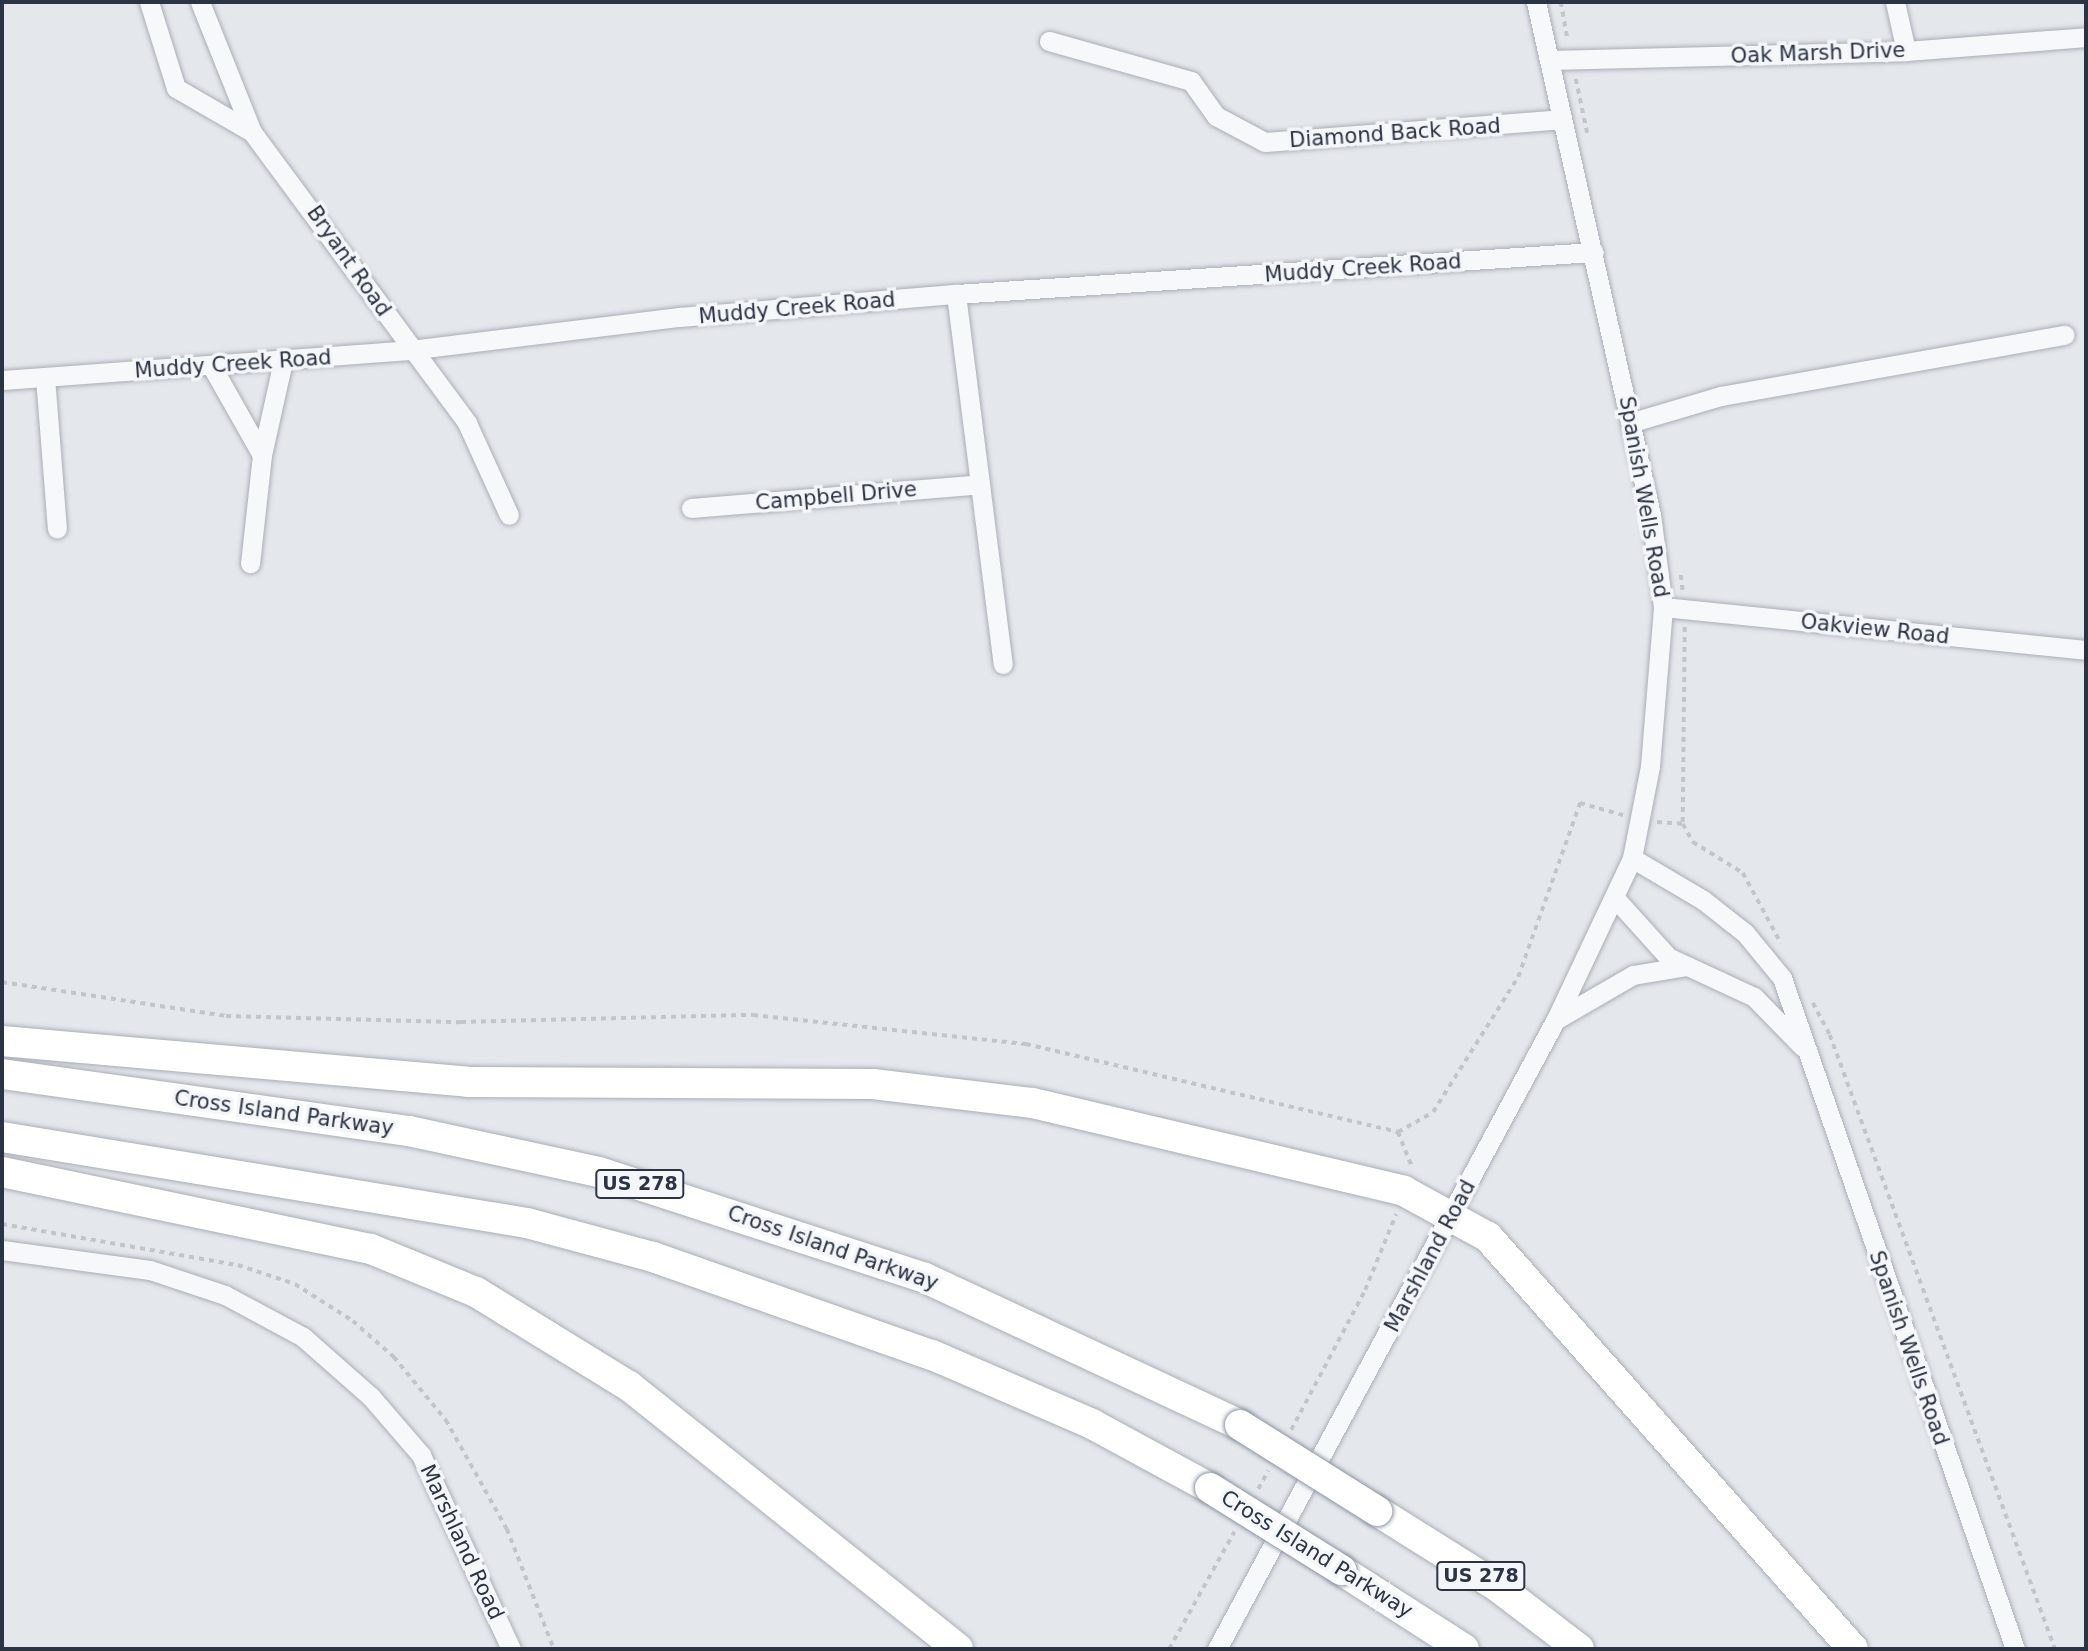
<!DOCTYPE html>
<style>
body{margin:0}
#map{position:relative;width:2088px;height:1651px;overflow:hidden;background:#e4e7ec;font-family:"DejaVu Sans",sans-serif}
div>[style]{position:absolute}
.path>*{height:3.5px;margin-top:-1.75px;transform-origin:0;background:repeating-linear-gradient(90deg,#c2c5cb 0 5px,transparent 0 10px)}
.roads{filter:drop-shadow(0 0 2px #a9aeb7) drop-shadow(0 0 2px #a9aeb7)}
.minor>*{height:19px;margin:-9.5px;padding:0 9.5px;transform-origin:9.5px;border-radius:9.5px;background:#f7f8fa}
.highway>*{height:30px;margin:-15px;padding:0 15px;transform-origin:15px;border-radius:15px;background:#fff}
.bridges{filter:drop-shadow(0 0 2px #8b94a3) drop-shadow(0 0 2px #8b94a3)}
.highway-bridge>*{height:30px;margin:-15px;padding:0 15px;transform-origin:15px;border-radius:15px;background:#fff}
span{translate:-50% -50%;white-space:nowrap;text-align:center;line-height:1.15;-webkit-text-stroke:7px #f4f6f9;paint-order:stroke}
.shield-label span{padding:2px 5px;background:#f4f6f9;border:2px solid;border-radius:5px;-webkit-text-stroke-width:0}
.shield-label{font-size:19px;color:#2b3445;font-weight:700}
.street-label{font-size:21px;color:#2b3445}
.frame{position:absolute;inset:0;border:4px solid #2b3445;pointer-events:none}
</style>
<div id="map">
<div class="path">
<i style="left:1561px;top:2px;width:39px;rotate:80deg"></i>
<i style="left:1576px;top:79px;width:58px;rotate:78.1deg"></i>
<i style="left:1681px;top:575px;width:17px;rotate:83deg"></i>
<i style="left:1685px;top:627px;width:197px;rotate:90.6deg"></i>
<i style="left:1683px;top:824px;width:21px;rotate:61deg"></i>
<i style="left:1693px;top:842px;width:59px;rotate:31.8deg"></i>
<i style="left:1743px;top:873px;width:80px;rotate:61.5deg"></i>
<i style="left:1657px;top:822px;width:26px;rotate:4deg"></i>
<i style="left:2px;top:982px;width:227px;rotate:8.6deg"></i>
<i style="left:226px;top:1016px;width:235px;rotate:1.5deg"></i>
<i style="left:461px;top:1022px;width:292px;rotate:-1.4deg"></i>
<i style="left:753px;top:1015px;width:275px;rotate:6.1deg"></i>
<i style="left:1026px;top:1044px;width:382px;rotate:13.3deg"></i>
<i style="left:1398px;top:1132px;width:40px;rotate:-29.7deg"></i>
<i style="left:1433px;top:1112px;width:160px;rotate:-57.8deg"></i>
<i style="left:1518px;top:977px;width:185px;rotate:-70.4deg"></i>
<i style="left:1580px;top:803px;width:45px;rotate:15.6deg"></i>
<i style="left:1813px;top:1003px;width:36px;rotate:62deg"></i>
<i style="left:1830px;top:1035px;width:654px;rotate:69.87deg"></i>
<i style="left:1398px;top:1132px;width:38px;rotate:68deg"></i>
<i style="left:2px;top:1224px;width:240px;rotate:9.9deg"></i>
<i style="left:238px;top:1265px;width:60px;rotate:18.4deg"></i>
<i style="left:295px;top:1284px;width:69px;rotate:32.5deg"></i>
<i style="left:353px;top:1321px;width:55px;rotate:41.3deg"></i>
<i style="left:394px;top:1357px;width:82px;rotate:50.5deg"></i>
<i style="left:446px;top:1420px;width:125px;rotate:60.8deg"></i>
<i style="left:507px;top:1529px;width:129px;rotate:68.6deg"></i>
<i style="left:1291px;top:1430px;width:158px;rotate:-62.1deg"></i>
<i style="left:1365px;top:1290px;width:82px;rotate:-67.8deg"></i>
<i style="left:1258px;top:1489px;width:21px;rotate:-61deg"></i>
<i style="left:1169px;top:1649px;width:134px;rotate:-60.9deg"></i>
</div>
<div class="roads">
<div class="minor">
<i style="left:149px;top:2px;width:90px;rotate:72.6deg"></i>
<i style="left:176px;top:88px;width:88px;rotate:30.1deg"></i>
<i style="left:200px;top:2px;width:140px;rotate:68.2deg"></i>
<i style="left:252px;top:132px;width:362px;rotate:53.5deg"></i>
<i style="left:467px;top:423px;width:101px;rotate:65.5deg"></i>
<i style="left:1895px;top:2px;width:50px;rotate:77.3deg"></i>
<i style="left:1049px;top:41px;width:148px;rotate:15.7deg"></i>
<i style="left:1191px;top:81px;width:43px;rotate:54.5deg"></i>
<i style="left:1216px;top:116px;width:55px;rotate:28deg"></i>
<i style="left:1265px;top:142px;width:297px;rotate:-4.4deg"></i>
<i style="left:1549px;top:60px;width:357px;rotate:-1.4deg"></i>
<i style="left:1906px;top:51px;width:181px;rotate:-4.4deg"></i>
<i style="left:956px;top:294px;width:373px;rotate:82.8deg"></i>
<i style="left:211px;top:365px;width:103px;rotate:60.5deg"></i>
<i style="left:262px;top:455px;width:109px;rotate:96.3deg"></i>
<i style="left:45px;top:377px;width:152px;rotate:85.5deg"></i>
<i style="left:2px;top:380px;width:409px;rotate:-4.2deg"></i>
<i style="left:410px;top:350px;width:272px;rotate:-7deg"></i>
<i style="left:680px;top:317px;width:277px;rotate:-4.8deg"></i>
<i style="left:956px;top:294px;width:639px;rotate:-3.77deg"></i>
<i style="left:1633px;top:422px;width:92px;rotate:-16.5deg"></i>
<i style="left:1721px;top:396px;width:349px;rotate:-10.1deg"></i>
<i style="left:262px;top:455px;width:96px;rotate:-77.4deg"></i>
<i style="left:691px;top:508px;width:290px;rotate:-4.7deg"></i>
<i style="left:1663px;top:607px;width:425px;rotate:5.8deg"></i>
<i style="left:1632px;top:858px;width:82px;rotate:30.6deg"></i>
<i style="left:1703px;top:900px;width:53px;rotate:38.2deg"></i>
<i style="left:1745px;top:933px;width:58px;rotate:50.6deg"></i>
<i style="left:1782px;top:978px;width:710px;rotate:70.85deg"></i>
<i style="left:1614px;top:897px;width:81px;rotate:48deg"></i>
<i style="left:1668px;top:957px;width:95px;rotate:24.9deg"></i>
<i style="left:1754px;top:997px;width:70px;rotate:45.6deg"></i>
<i style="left:1557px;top:1019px;width:88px;rotate:-30.1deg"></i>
<i style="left:1633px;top:975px;width:55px;rotate:-9.5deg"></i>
<i style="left:2px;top:1250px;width:149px;rotate:7.7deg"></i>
<i style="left:150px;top:1270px;width:79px;rotate:18.4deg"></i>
<i style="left:225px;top:1295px;width:89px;rotate:28.3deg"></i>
<i style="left:303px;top:1337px;width:91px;rotate:41.4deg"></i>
<i style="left:371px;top:1397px;width:77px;rotate:49.2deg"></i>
<i style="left:421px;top:1455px;width:214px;rotate:65.1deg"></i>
<i style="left:1217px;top:1649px;width:715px;rotate:-61.72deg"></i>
<i style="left:1556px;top:1019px;width:178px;rotate:-64.7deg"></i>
<i style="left:1632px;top:858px;width:94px;rotate:-78.9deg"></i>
<i style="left:1650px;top:766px;width:160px;rotate:-85.3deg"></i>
<i style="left:1663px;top:607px;width:93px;rotate:-97.4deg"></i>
<i style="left:1651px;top:515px;width:526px;rotate:-102.64deg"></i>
</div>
<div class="highway">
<i style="left:2px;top:1041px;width:468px;rotate:5deg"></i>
<i style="left:468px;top:1082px;width:405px;rotate:0.3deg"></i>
<i style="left:873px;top:1084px;width:161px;rotate:6.8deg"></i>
<i style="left:1033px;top:1103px;width:381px;rotate:13.3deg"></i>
<i style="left:1404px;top:1191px;width:96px;rotate:28.7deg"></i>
<i style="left:1488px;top:1237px;width:550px;rotate:48.46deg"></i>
<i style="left:2px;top:1074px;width:411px;rotate:8deg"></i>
<i style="left:409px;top:1131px;width:194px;rotate:12.2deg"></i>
<i style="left:599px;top:1172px;width:343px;rotate:18deg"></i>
<i style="left:925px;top:1278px;width:348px;rotate:25deg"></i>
<i style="left:2px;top:1137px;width:532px;rotate:9.3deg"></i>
<i style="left:527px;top:1223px;width:131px;rotate:15.1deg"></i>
<i style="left:653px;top:1257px;width:296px;rotate:19.4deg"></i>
<i style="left:932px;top:1355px;width:174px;rotate:23.3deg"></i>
<i style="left:1092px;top:1424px;width:134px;rotate:28.5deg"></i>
<i style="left:2px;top:1172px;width:377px;rotate:11.8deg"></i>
<i style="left:371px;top:1249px;width:113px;rotate:22.3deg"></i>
<i style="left:476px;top:1292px;width:180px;rotate:31.6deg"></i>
<i style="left:629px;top:1386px;width:421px;rotate:38.6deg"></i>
<i style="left:1377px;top:1511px;width:143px;rotate:32.1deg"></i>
<i style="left:1498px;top:1587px;width:102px;rotate:37.4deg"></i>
<i style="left:1341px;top:1570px;width:146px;rotate:32.7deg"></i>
</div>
</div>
<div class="bridges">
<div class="highway-bridge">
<i style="left:1240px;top:1425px;width:162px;rotate:32.1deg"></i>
<i style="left:1210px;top:1488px;width:155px;rotate:32deg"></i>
</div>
</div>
<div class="shield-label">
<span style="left:640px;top:1184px">US 278</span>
<span style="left:1481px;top:1576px">US 278</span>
</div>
<div class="street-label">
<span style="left:1818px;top:53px;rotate:-2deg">Oak Marsh Drive</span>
<span style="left:1395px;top:133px;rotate:-4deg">Diamond Back Road</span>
<span style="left:349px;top:261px;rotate:55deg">Bryant Road</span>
<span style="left:1363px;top:268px;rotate:-4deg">Muddy Creek Road</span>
<span style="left:797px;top:308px;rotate:-5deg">Muddy Creek Road</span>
<span style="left:233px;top:364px;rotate:-4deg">Muddy Creek Road</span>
<span style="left:836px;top:496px;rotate:-5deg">Campbell Drive</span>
<span style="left:1644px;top:497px;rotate:80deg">Spanish Wells Road</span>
<span style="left:1875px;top:629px;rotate:6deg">Oakview Road</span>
<span style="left:284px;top:1113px;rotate:8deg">Cross Island Parkway</span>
<span style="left:833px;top:1248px;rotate:19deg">Cross Island Parkway</span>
<span style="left:1430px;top:1256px;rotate:-62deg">Marshland Road</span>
<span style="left:1909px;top:1348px;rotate:71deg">Spanish Wells Road</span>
<span style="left:462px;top:1542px;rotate:65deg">Marshland Road</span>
<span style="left:1317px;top:1554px;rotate:32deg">Cross Island Parkway</span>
</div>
<div class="frame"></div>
</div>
